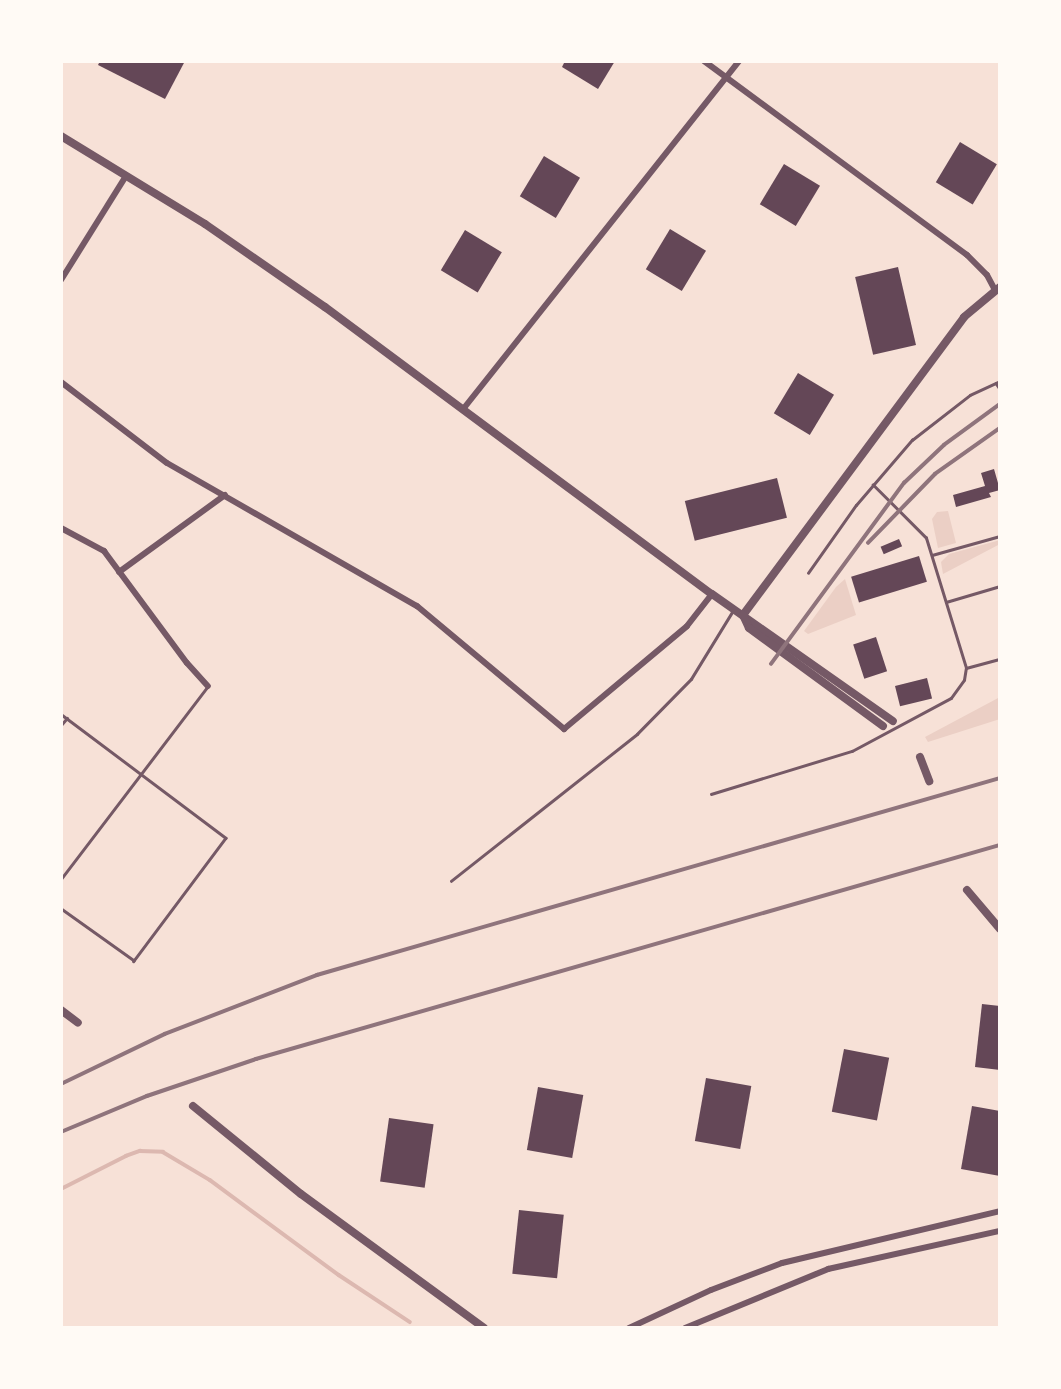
<!DOCTYPE html>
<style>
body{margin:0}
#map{position:relative;width:1061px;height:1389px;overflow:hidden;background:#f7e1d7;font-family:Karla,sans-serif}
div>[style]{position:absolute}
.green>*{inset:0;background:#ebcfc5}
.stream>*{height:3.5px;margin:-1.75px;padding:0 1.75px;transform-origin:1.75px;border-radius:1.75px;background:#dcb8b0}
.building>*{inset:0;background:#644757;transform-origin:0 0}
.service>*{height:2.5px;margin:-1.25px;padding:0 1.25px;transform-origin:1.25px;border-radius:1.25px;background:#755966}
.minor>*{height:6px;margin:-3px;padding:0 3px;transform-origin:3px;border-radius:3px;background:#755966}
.tertiary>*{height:8px;margin:-4px;padding:0 4px;transform-origin:4px;border-radius:4px;background:#755966}
.rail>*{height:3.5px;margin:-1.75px;padding:0 1.75px;transform-origin:1.75px;border-radius:1.75px;background:#8f747c}
span{translate:-50% -50%;white-space:nowrap;text-align:center;line-height:1.15;-webkit-text-stroke:7px #fffaf5;paint-order:stroke}
.frame{position:absolute;inset:0;border:63px solid #fffaf5;pointer-events:none}
</style>
<div id="map">
<div class="green">
<i style="clip-path:polygon(948px 511px,956px 543px,938px 548px,932px 519px,937px 512px)"></i>
<i style="clip-path:polygon(1000px 540px,1000px 544px,943px 574px,941px 562px,949px 554px)"></i>
<i style="clip-path:polygon(845px 579px,856px 615px,808px 634px,804px 631px,836px 587px)"></i>
<i style="clip-path:polygon(1000px 697px,1000px 719px,928px 742px,925px 737px)"></i>
</div>
<div class="stream">
<i style="left:61px;top:1189px;width:73px;rotate:-26.9deg"></i>
<i style="left:126px;top:1156px;width:15px;rotate:-20deg"></i>
<i style="left:140px;top:1151px;width:23px;rotate:2deg"></i>
<i style="left:163px;top:1152px;width:55px;rotate:30.8deg"></i>
<i style="left:210px;top:1180px;width:160px;rotate:36.4deg"></i>
<i style="left:339px;top:1275px;width:85px;rotate:33.5deg"></i>
</div>
<div class="building">
<i style="clip-path:polygon(100px 61px,185px 61px,165px 99px,98px 65px)"></i>
<i style="clip-path:polygon(565px 61px,615px 61px,598px 89px,562px 67px)"></i>
<i style="left:960px;top:142px;width:43px;height:47px;rotate:31deg"></i>
<i style="left:544px;top:156px;width:42px;height:47px;rotate:31deg"></i>
<i style="left:784px;top:164px;width:42px;height:47px;rotate:31deg"></i>
<i style="left:670px;top:229px;width:42px;height:47px;rotate:31deg"></i>
<i style="left:465px;top:230px;width:43px;height:47px;rotate:31deg"></i>
<i style="left:898px;top:267px;width:80px;height:44px;rotate:77deg"></i>
<i style="left:798px;top:373px;width:42px;height:47px;rotate:31deg"></i>
<i style="clip-path:polygon(994px 469px,1000px 490px,989px 493px,991px 497px,956px 507px,953px 495px,985px 486px,981px 473px)"></i>
<i style="left:777px;top:478px;width:41px;height:95px;rotate:76deg"></i>
<i style="left:899px;top:539px;width:8px;height:20px;rotate:67deg"></i>
<i style="left:919px;top:556px;width:27px;height:71px;rotate:73deg"></i>
<i style="left:876px;top:637px;width:36px;height:24px;rotate:72deg"></i>
<i style="left:927px;top:678px;width:21px;height:33px;rotate:76deg"></i>
<i style="clip-path:polygon(982px 1004px,1000px 1006px,1000px 1070px,975px 1067px)"></i>
<i style="left:844px;top:1049px;width:46px;height:64px;rotate:11deg"></i>
<i style="left:706px;top:1078px;width:46px;height:64px;rotate:10deg"></i>
<i style="left:538px;top:1087px;width:46px;height:64px;rotate:10deg"></i>
<i style="clip-path:polygon(972px 1106px,1000px 1111px,1000px 1176px,961px 1169px)"></i>
<i style="left:389px;top:1118px;width:45px;height:64px;rotate:8deg"></i>
<i style="left:519px;top:1210px;width:45px;height:64px;rotate:6deg"></i>
</div>
<div class="service">
<i style="left:996px;top:383px;width:7px;rotate:56deg"></i>
<i style="left:932px;top:555px;width:71px;rotate:-15.6deg"></i>
<i style="left:808px;top:573px;width:83px;rotate:-54.8deg"></i>
<i style="left:856px;top:505px;width:86px;rotate:-49.3deg"></i>
<i style="left:912px;top:440px;width:73px;rotate:-37.8deg"></i>
<i style="left:970px;top:395px;width:33px;rotate:-25deg"></i>
<i style="left:946px;top:602px;width:56px;rotate:-16.5deg"></i>
<i style="left:966px;top:668px;width:35px;rotate:-15deg"></i>
<i style="left:61px;top:714px;width:206px;rotate:36.9deg"></i>
<i style="left:226px;top:838px;width:154px;rotate:126.8deg"></i>
<i style="left:134px;top:961px;width:90px;rotate:-144.5deg"></i>
<i style="left:61px;top:725px;width:9px;rotate:-49deg"></i>
<i style="left:711px;top:794px;width:147px;rotate:-17deg"></i>
<i style="left:852px;top:751px;width:112px;rotate:-28.2deg"></i>
<i style="left:951px;top:698px;width:22px;rotate:-54deg"></i>
<i style="left:964px;top:680px;width:12px;rotate:-81deg"></i>
<i style="left:966px;top:668px;width:136px;rotate:-107.1deg"></i>
<i style="left:926px;top:538px;width:75px;rotate:-135deg"></i>
<i style="left:61px;top:879px;width:243px;rotate:-52.7deg"></i>
<i style="left:451px;top:881px;width:237px;rotate:-38.3deg"></i>
<i style="left:637px;top:734px;width:77px;rotate:-45.5deg"></i>
<i style="left:691px;top:679px;width:79px;rotate:-58.5deg"></i>
</div>
<div class="minor">
<i style="left:704px;top:61px;width:327px;rotate:36.4deg"></i>
<i style="left:967px;top:255px;width:28px;rotate:45deg"></i>
<i style="left:987px;top:275px;width:17px;rotate:62deg"></i>
<i style="left:61px;top:280px;width:123px;rotate:-58deg"></i>
<i style="left:61px;top:382px;width:133px;rotate:37.4deg"></i>
<i style="left:167px;top:463px;width:288px;rotate:29.8deg"></i>
<i style="left:417px;top:606px;width:192px;rotate:39.9deg"></i>
<i style="left:564px;top:729px;width:160px;rotate:-39.9deg"></i>
<i style="left:687px;top:626px;width:41px;rotate:-52deg"></i>
<i style="left:464px;top:408px;width:443px;rotate:-51.6deg"></i>
<i style="left:61px;top:528px;width:49px;rotate:28.1deg"></i>
<i style="left:104px;top:551px;width:139px;rotate:53.5deg"></i>
<i style="left:187px;top:663px;width:31px;rotate:48deg"></i>
<i style="left:119px;top:572px;width:131px;rotate:-36deg"></i>
<i style="left:629px;top:1328px;width:90px;rotate:-24.9deg"></i>
<i style="left:711px;top:1290px;width:76px;rotate:-20.8deg"></i>
<i style="left:782px;top:1263px;width:224px;rotate:-13.4deg"></i>
<i style="left:685px;top:1328px;width:155px;rotate:-22.4deg"></i>
<i style="left:828px;top:1269px;width:176px;rotate:-12.5deg"></i>
</div>
<div class="tertiary">
<i style="left:61px;top:136px;width:169px;rotate:31.4deg"></i>
<i style="left:205px;top:224px;width:146px;rotate:34.7deg"></i>
<i style="left:325px;top:307px;width:482px;rotate:36.6deg"></i>
<i style="left:712px;top:594px;width:221px;rotate:35.1deg"></i>
<i style="left:743px;top:615px;width:371px;rotate:-53.4deg"></i>
<i style="left:964px;top:317px;width:47px;rotate:-39.8deg"></i>
<i style="left:743px;top:615px;width:14px;rotate:65deg"></i>
<i style="left:749px;top:628px;width:166px;rotate:36.2deg"></i>
<i style="left:920px;top:757px;width:26px;rotate:69deg"></i>
<i style="left:967px;top:890px;width:51px;rotate:49.8deg"></i>
<i style="left:61px;top:1010px;width:21px;rotate:37deg"></i>
<i style="left:193px;top:1106px;width:139px;rotate:39.2deg"></i>
<i style="left:301px;top:1194px;width:227px;rotate:36.2deg"></i>
</div>
<div class="rail">
<i style="left:868px;top:543px;width:96px;rotate:-45.8deg"></i>
<i style="left:935px;top:474px;width:80px;rotate:-35.3deg"></i>
<i style="left:771px;top:664px;width:225px;rotate:-53.7deg"></i>
<i style="left:904px;top:483px;width:55px;rotate:-43.5deg"></i>
<i style="left:944px;top:445px;width:69px;rotate:-36.2deg"></i>
<i style="left:61px;top:1084px;width:115px;rotate:-25.7deg"></i>
<i style="left:165px;top:1034px;width:163px;rotate:-21.2deg"></i>
<i style="left:317px;top:975px;width:711px;rotate:-16.09deg"></i>
<i style="left:61px;top:1132px;width:93px;rotate:-22.7deg"></i>
<i style="left:147px;top:1096px;width:115px;rotate:-18.7deg"></i>
<i style="left:256px;top:1059px;width:774px;rotate:-16.05deg"></i>
</div>
<div class="frame"></div>
</div>
